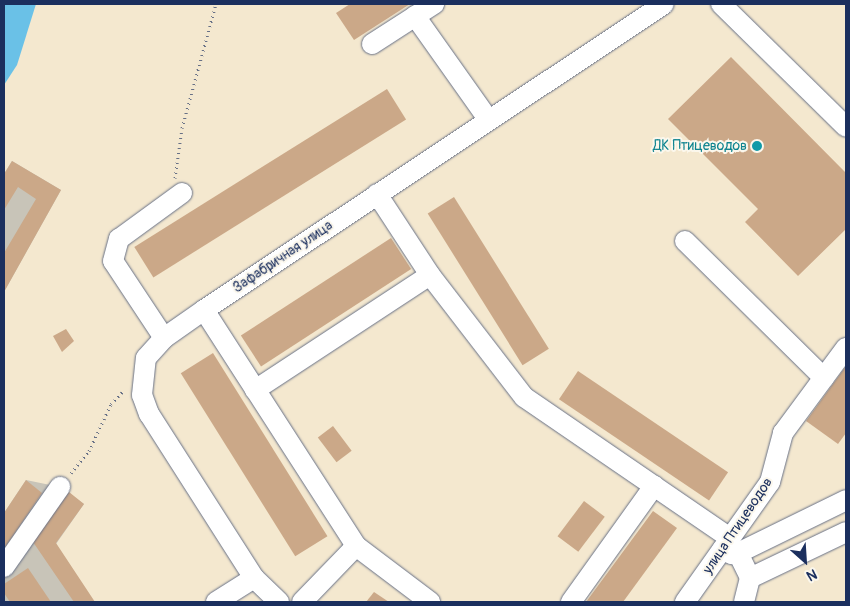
<!DOCTYPE html>
<meta charset="utf-8">
<style>
body{margin:0}
#map{position:relative;width:850px;height:606px;overflow:hidden;background:#f4e8cf;font-family:Pangolin,sans-serif}
div>[style]{position:absolute}
.industrial>*{inset:0;background:#c8c4b8}
.water>*{inset:0;background:#6ac1e7}
.building>*{inset:0;background:#cba888;transform-origin:0 0}
.path>*{height:3px;margin-top:-1.5px;transform-origin:0;background:repeating-linear-gradient(90deg,#677086 0 1px,transparent 0 5px)}
.roads{filter:drop-shadow(0 0 1px #677086) drop-shadow(0 0 1px #677086)}
.minor>*{height:20px;margin:-10px;padding:0 10px;transform-origin:10px;border-radius:10px;background:#fff}
.dots>*{width:14px;height:14px;translate:-50% -50%;box-sizing:border-box;border:2px solid #fbf7ec;border-radius:50%}
span{translate:-50% -50%;white-space:nowrap;text-align:center;line-height:1.15;-webkit-text-stroke:4px #fbf7ec;paint-order:stroke}
.culture-label{font-size:14px;color:#0d838f}
.right{translate:-100% -50%;text-align:right}
.street-label{font-size:14px;color:#1b2f5e}
.frame{position:absolute;inset:0;border:5px solid #1b2f5e;pointer-events:none}
.north{position:absolute;left:780px;top:536px;width:50px;height:50px;-webkit-text-stroke:4px #fbf7ec;paint-order:stroke;rotate:154deg;font-size:14px;font-weight:700;line-height:20px;text-align:center;color:#1b2f5e}
.north::after{content:'';display:block;margin:auto;width:18px;height:22px;background:#1b2f5e;clip-path:polygon(50% 0,100% 100%,50% 72%,0 100%)}
</style>
<div id="map">
<div class="industrial">
<i style="clip-path:polygon(12px 161px,61px 190px,4px 292px,4px 174px)"></i>
<i style="clip-path:polygon(26px 480px,60px 487px,84px 504px,56px 544px,94px 602px,4px 602px,4px 513px)"></i>
</div>
<div class="water">
<i style="clip-path:polygon(4px 4px,36px 4px,17px 65px,4px 85px)"></i>
</div>
<div class="building">
<i style="clip-path:polygon(350px 4px,410px 4px,354px 40px,336px 13px)"></i>
<i style="clip-path:polygon(731px 57px,846px 173px,846px 229px,798px 276px,745px 222px,758px 209px,668px 119px)"></i>
<i style="left:387px;top:89px;width:36px;height:298px;rotate:58deg"></i>
<i style="clip-path:polygon(12px 161px,61px 190px,4px 292px,4px 253px,36px 199px,18px 187px,4px 210px,4px 174px)"></i>
<i style="left:454px;top:197px;width:179px;height:31px;rotate:58deg"></i>
<i style="left:391px;top:238px;width:37px;height:179px;rotate:57deg"></i>
<i style="clip-path:polygon(66px 329px,74px 341px,62px 352px,53px 336px)"></i>
<i style="left:213px;top:353px;width:216px;height:38px;rotate:58deg"></i>
<i style="clip-path:polygon(846px 366px,846px 433px,838px 444px,806px 421px)"></i>
<i style="left:578px;top:371px;width:181px;height:34px;rotate:34deg"></i>
<i style="left:333px;top:426px;width:31px;height:19px;rotate:53deg"></i>
<i style="clip-path:polygon(26px 480px,42px 493px,4px 549px,4px 513px)"></i>
<i style="clip-path:polygon(69px 492px,84px 504px,56px 543px,95px 602px,74px 602px,33px 542px)"></i>
<i style="left:584px;top:501px;width:26px;height:44px;rotate:37deg"></i>
<i style="clip-path:polygon(653px 511px,677px 528px,623px 602px,586px 602px)"></i>
<i style="clip-path:polygon(28px 568px,51px 602px,10px 602px,4px 593px,4px 584px)"></i>
<i style="clip-path:polygon(374px 592px,389px 602px,366px 602px)"></i>
</div>
<div class="path">
<i style="left:175px;top:178px;width:50px;rotate:-82deg"></i>
<i style="left:182px;top:128px;width:129px;rotate:-74.7deg"></i>
<i style="left:71px;top:473px;width:28px;rotate:-51deg"></i>
<i style="left:89px;top:451px;width:52px;rotate:-64.9deg"></i>
<i style="left:111px;top:404px;width:19px;rotate:-47deg"></i>
</div>
<div class="roads">
<div class="minor">
<i style="left:721px;top:4px;width:175px;rotate:44.5deg"></i>
<i style="left:415px;top:16px;width:126px;rotate:54.7deg"></i>
<i style="left:372px;top:44px;width:74px;rotate:-32.8deg"></i>
<i style="left:377px;top:194px;width:97px;rotate:56.8deg"></i>
<i style="left:430px;top:275px;width:154px;rotate:52.4deg"></i>
<i style="left:524px;top:397px;width:250px;rotate:34.4deg"></i>
<i style="left:685px;top:241px;width:195px;rotate:44.6deg"></i>
<i style="left:204px;top:310px;width:281px;rotate:57.2deg"></i>
<i style="left:356px;top:546px;width:93px;rotate:37.1deg"></i>
<i style="left:164px;top:338px;width:92px;rotate:-123.5deg"></i>
<i style="left:113px;top:261px;width:23px;rotate:-75deg"></i>
<i style="left:119px;top:239px;width:78px;rotate:-36.1deg"></i>
<i style="left:255px;top:390px;width:209px;rotate:-33.3deg"></i>
<i style="left:722px;top:550px;width:11px;rotate:22deg"></i>
<i style="left:732px;top:554px;width:6px;rotate:-9deg"></i>
<i style="left:738px;top:553px;width:120px;rotate:-26.1deg"></i>
<i style="left:738px;top:553px;width:28px;rotate:64deg"></i>
<i style="left:750px;top:578px;width:106px;rotate:-25.6deg"></i>
<i style="left:4px;top:567px;width:98px;rotate:-55deg"></i>
<i style="left:216px;top:602px;width:45px;rotate:-32.3deg"></i>
<i style="left:279px;top:602px;width:35px;rotate:-136deg"></i>
<i style="left:254px;top:578px;width:195px;rotate:-122.6deg"></i>
<i style="left:149px;top:414px;width:20px;rotate:-110deg"></i>
<i style="left:142px;top:395px;width:37px;rotate:-84deg"></i>
<i style="left:146px;top:358px;width:27px;rotate:-48deg"></i>
<i style="left:164px;top:338px;width:49px;rotate:-35deg"></i>
<i style="left:204px;top:310px;width:552px;rotate:-33.63deg"></i>
<i style="left:302px;top:602px;width:78px;rotate:-46deg"></i>
<i style="left:571px;top:602px;width:143px;rotate:-54.4deg"></i>
<i style="left:685px;top:602px;width:147px;rotate:-54.7deg"></i>
<i style="left:770px;top:482px;width:51px;rotate:-75.1deg"></i>
<i style="left:783px;top:433px;width:106px;rotate:-53.5deg"></i>
<i style="left:744px;top:602px;width:25px;rotate:-76deg"></i>
</div>
</div>
<div class="dots">
<i style="left:757px;top:146px;background:#0f9aa8"></i>
</div>
<div class="culture-label">
<span class="right" style="left:747px;top:146px">ДК Птицеводов</span>
</div>
<div class="street-label">
<span style="left:283px;top:257px;rotate:-34deg">Зафабричная улица</span>
<span style="left:738px;top:526px;rotate:-56deg">улица Птицеводов</span>
</div>
<div class="frame"></div>
<div class="north">N</div>
</div>
